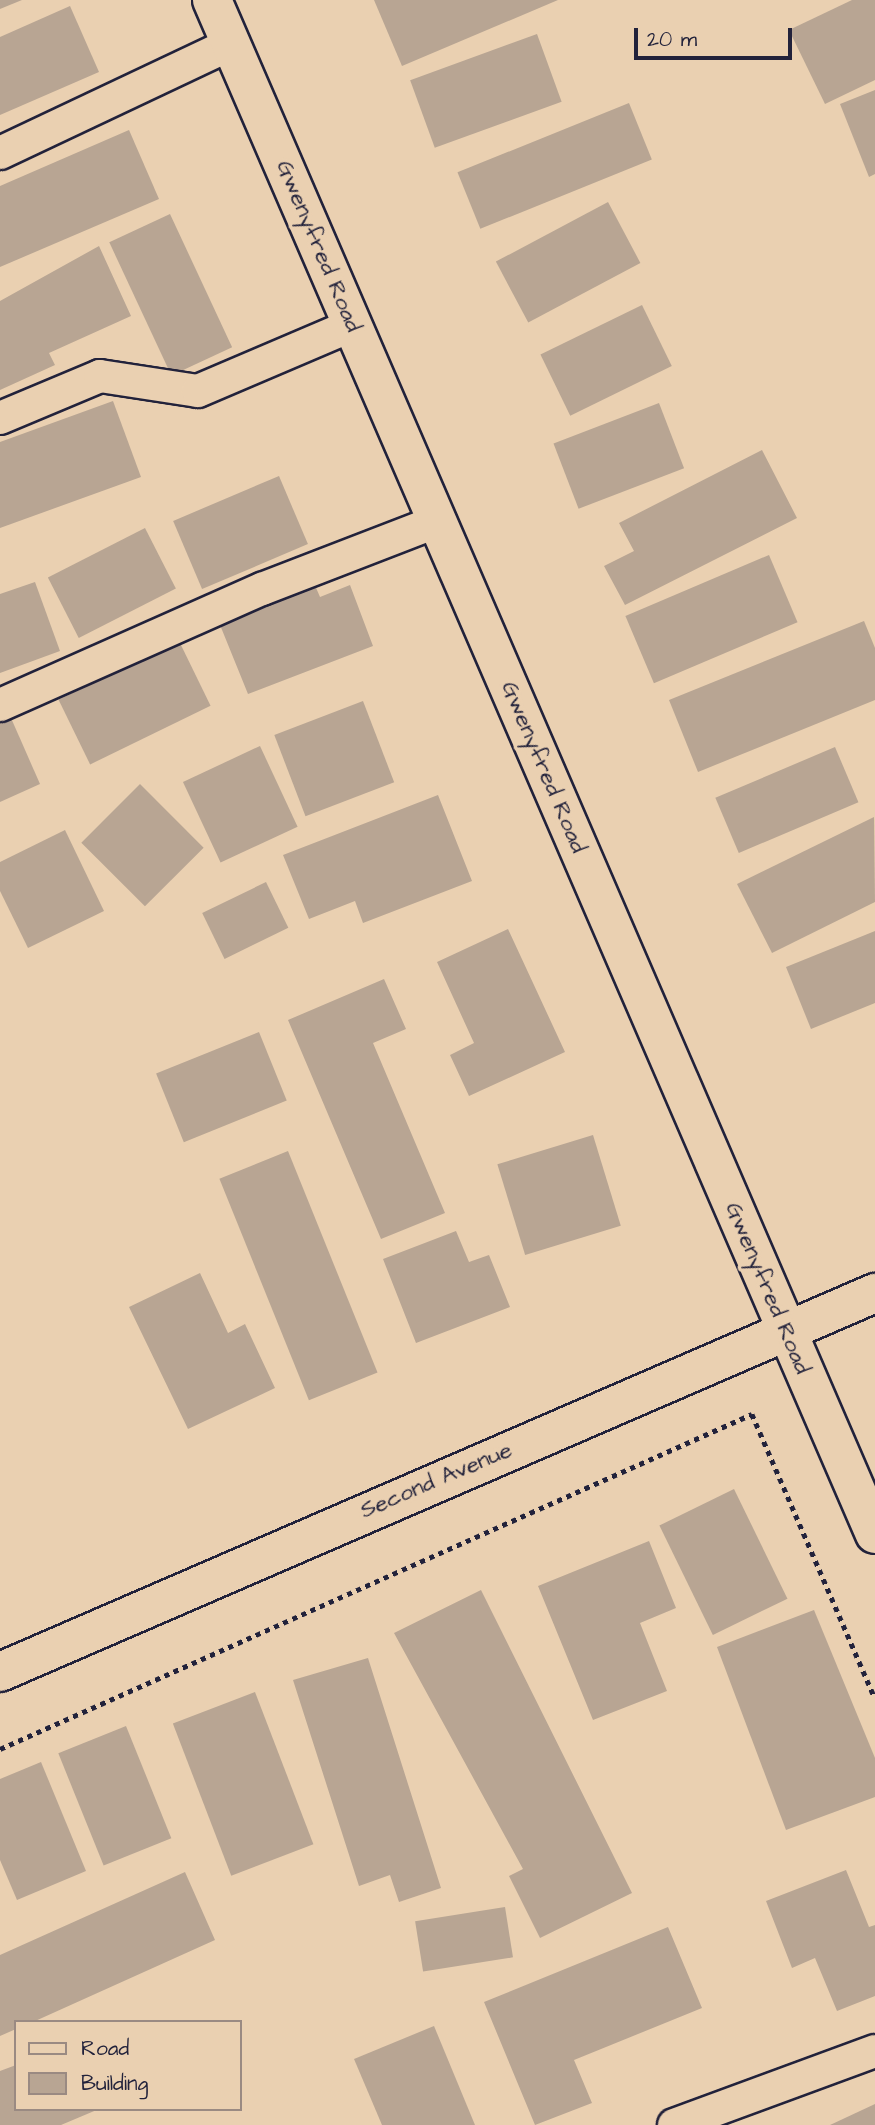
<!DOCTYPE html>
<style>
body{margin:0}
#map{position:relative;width:875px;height:2125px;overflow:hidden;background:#ead0b1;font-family:"Architects Daughter",sans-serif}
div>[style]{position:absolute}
.building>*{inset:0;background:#b8a593;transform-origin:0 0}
.path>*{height:4.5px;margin-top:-2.25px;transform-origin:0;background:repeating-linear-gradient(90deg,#22223b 0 5px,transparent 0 10px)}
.roads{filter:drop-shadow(2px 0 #22223b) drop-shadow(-2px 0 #22223b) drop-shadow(0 2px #22223b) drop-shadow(0 -2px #22223b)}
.service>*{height:32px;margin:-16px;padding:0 16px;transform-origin:16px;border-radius:16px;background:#ead0b1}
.minor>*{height:38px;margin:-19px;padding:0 19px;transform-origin:19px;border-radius:19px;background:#ead0b1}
span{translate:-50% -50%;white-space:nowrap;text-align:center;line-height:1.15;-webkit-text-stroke:7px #ead0b1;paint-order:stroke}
.street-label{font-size:23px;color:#22223b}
.legend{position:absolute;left:14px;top:2020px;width:228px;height:91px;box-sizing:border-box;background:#ead0b1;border:2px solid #9a8a82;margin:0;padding:9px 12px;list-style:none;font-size:21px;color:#22223b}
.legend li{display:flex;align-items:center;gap:14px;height:35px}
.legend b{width:35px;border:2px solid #9a8a82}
.scale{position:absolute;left:634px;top:28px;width:158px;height:32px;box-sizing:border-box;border:4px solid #22223b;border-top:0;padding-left:9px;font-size:21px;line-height:24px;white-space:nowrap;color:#22223b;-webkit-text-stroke:5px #ead0b1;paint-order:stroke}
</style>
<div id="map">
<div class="building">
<div style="clip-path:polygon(0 0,22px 0,0 9px)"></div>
<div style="clip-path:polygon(374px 0,558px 0,402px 66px)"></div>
<div style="clip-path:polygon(852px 0,875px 0,875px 80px,825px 104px,789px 30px)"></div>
<div style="clip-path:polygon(70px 6px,99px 72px,0 115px,0 37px)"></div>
<div style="left:537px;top:34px;width:72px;height:135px;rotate:70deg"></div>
<div style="clip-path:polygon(875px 90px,875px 174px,869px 177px,840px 104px)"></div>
<div style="left:629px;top:103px;width:61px;height:185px;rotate:68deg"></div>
<div style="clip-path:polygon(129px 130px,159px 199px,0 267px,0 186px)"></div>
<div style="left:608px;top:202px;width:69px;height:127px;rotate:62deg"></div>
<div style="left:170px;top:214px;width:147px;height:67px;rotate:65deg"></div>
<div style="clip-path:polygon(99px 246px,131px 316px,49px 353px,55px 365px,0 390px,0 301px)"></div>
<div style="left:642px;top:305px;width:68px;height:113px;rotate:64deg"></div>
<div style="clip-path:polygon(113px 401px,141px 477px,0 528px,0 442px)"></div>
<div style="left:659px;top:403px;width:70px;height:113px;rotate:69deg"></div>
<div style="clip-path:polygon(762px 450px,797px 518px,625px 605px,604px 566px,634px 551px,619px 523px)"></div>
<div style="left:279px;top:476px;width:74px;height:115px;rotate:67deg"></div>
<div style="left:145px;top:528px;width:68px;height:109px;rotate:63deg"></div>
<div style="left:769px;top:555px;width:73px;height:156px;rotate:67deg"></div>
<div style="clip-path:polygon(35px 582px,60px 651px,0 673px,0 594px)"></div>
<div style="clip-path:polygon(314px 583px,320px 597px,350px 585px,373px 646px,248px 694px,218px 620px)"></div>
<div style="clip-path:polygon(864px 621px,875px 648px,875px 700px,698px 772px,669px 700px)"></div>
<div style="left:179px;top:641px;width:72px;height:134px;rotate:64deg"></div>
<div style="left:363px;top:701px;width:87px;height:95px;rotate:69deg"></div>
<div style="clip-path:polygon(11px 718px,40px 784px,0 802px,0 723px)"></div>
<div style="left:260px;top:746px;width:89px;height:85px;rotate:65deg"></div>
<div style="left:835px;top:747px;width:60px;height:130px;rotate:67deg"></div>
<div style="left:140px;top:784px;width:90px;height:83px;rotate:45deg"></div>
<div style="clip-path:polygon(438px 795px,472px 881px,363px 923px,355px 901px,309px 919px,283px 855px)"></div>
<div style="clip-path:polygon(874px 817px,875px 902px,772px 953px,737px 884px)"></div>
<div style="clip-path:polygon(65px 830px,104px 911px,28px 948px,0 891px,0 862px)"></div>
<div style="left:266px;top:882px;width:51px;height:71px;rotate:64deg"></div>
<div style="clip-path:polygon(508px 929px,565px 1052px,469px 1096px,450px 1055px,474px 1043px,437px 962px)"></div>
<div style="clip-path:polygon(875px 931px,875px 1003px,811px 1029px,786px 967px)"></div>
<div style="clip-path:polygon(384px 979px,406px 1029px,373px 1043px,445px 1213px,381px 1239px,288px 1020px)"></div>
<div style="left:259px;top:1032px;width:74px;height:111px;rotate:68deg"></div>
<div style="left:593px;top:1135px;width:95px;height:100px;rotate:73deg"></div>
<div style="left:288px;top:1151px;width:239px;height:74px;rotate:68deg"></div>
<div style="clip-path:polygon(456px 1231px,469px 1262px,489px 1255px,510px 1307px,416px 1343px,383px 1259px)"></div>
<div style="clip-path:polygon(200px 1273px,228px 1333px,245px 1324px,275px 1388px,188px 1429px,129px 1307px)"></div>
<div style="left:734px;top:1489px;width:122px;height:83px;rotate:64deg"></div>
<div style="clip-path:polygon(649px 1541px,676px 1608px,640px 1623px,667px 1691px,593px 1720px,538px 1586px)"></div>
<div style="clip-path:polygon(481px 1590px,632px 1893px,540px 1938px,509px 1876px,523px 1869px,394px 1633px)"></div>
<div style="clip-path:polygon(814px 1610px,875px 1758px,875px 1797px,786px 1830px,717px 1647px)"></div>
<div style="clip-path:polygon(368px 1658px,441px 1888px,399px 1902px,390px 1875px,359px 1886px,293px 1680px)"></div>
<div style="left:255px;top:1692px;width:163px;height:88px;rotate:69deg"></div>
<div style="left:126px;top:1726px;width:121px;height:73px;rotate:68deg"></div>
<div style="clip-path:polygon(41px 1762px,86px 1871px,17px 1900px,0 1860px,0 1779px)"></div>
<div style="clip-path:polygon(846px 1870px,869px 1927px,875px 1925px,875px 1996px,837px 2011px,815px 1958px,792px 1968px,766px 1901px)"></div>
<div style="clip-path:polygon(185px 1872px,215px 1940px,33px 2022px,16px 2022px,16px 2029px,0 2036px,0 1955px)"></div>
<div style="left:505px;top:1907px;width:51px;height:91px;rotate:81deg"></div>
<div style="clip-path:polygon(668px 1927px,702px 2008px,574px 2060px,592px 2103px,535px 2125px,484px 2002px)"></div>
<div style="clip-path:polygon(434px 2026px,475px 2125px,382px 2125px,354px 2059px)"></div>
<div style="clip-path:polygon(16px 2065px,16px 2109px,99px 2109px,61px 2125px,0 2125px,0 2071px)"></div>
<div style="clip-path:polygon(875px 2104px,875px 2125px,830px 2125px)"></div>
</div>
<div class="path">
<div style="left:0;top:1749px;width:823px;rotate:-24.01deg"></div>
<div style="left:752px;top:1414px;width:309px;rotate:66.6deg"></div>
</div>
<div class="roads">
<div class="service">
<div style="left:0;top:153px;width:255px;rotate:-25.3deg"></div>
<div style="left:0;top:418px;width:108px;rotate:-22.8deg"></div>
<div style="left:100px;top:376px;width:99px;rotate:8.7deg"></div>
<div style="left:198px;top:391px;width:168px;rotate:-23.1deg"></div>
<div style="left:0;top:705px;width:287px;rotate:-23.9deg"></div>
<div style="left:262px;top:589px;width:189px;rotate:-21.1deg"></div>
<div style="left:674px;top:2125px;width:214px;rotate:-20.2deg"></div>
</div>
<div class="minor">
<div style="left:212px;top:0;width:1671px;rotate:66.63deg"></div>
<div style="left:0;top:1672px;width:954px;rotate:-23.42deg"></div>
</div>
</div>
<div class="street-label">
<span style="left:319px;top:246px;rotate:67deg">Gwenyfred Road</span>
<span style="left:544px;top:767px;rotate:67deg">Gwenyfred Road</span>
<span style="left:768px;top:1288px;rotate:67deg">Gwenyfred Road</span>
<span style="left:436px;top:1480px;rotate:-23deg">Second Avenue</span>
</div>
<ul class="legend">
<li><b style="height:9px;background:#ead0b1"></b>Road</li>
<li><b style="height:19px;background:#b8a593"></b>Building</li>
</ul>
<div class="scale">20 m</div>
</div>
